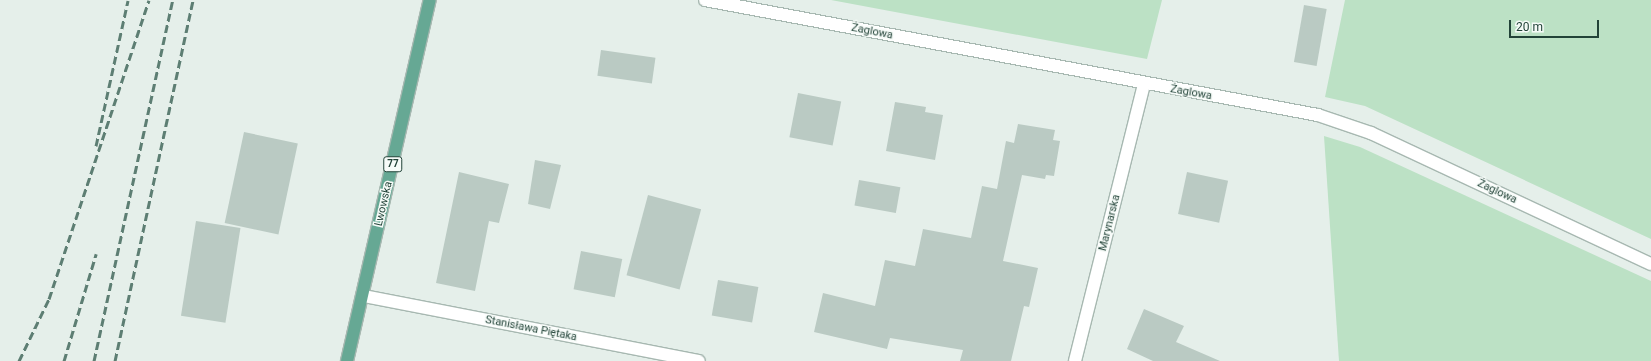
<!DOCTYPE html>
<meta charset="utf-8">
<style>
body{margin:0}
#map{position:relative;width:1651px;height:361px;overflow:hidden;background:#e5efea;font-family:Roboto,sans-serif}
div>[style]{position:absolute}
.green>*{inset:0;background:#bce1c5}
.building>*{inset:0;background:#bacac3;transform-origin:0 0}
.roads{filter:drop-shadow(1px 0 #a7b8b1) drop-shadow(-1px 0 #a7b8b1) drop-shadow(0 1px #a7b8b1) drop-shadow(0 -1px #a7b8b1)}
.minor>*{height:12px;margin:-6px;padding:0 6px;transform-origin:6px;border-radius:6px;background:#fff}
.primary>*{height:12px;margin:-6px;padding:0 6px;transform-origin:6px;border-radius:6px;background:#66a894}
.rail>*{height:3px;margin-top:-1.5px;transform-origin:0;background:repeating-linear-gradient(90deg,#5d7e73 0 8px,transparent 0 12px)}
span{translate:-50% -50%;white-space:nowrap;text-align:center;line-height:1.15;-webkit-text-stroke:3px #f6fbf8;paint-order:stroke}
.shield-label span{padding:1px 3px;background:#f6fbf8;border:1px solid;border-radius:3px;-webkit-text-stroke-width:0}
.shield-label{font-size:10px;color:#224338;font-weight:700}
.street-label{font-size:11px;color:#224338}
.scale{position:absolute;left:1509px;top:20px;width:90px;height:18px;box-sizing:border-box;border:2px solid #224338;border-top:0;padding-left:5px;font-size:12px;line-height:14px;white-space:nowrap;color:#224338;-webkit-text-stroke:3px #f6fbf8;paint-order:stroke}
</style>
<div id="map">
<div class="green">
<div style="clip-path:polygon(831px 0,1162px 0,1147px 59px)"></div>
<div style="clip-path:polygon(1345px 0,1651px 0,1651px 239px,1365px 106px,1325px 97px)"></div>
<div style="clip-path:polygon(1324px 136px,1360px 147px,1651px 281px,1651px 361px,1339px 361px)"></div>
</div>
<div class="building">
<div style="left:1304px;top:5px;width:23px;height:58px;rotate:10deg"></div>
<div style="left:601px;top:50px;width:55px;height:26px;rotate:8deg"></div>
<div style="left:798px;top:93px;width:44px;height:45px;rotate:11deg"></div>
<div style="clip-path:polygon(895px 102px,926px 107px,925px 112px,943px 115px,935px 160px,886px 151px)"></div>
<div style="clip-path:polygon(1018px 124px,1055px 130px,1053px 140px,1060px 141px,1054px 176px,1046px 175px,1045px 179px,1022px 175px,1003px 261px,1038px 268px,1029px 307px,1024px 306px,1011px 361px,960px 361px,963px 350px,890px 338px,887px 349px,814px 332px,823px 293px,875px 306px,885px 260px,915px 266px,923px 229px,971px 238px,982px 186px,997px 189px,1006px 141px,1014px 143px)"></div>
<div style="left:244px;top:132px;width:55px;height:93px;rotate:12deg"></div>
<div style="clip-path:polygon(535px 160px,561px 165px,550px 209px,528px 204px)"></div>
<div style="clip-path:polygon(459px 172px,509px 184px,499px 223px,489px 221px,475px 291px,436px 283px)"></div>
<div style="left:1187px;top:172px;width:42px;height:43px;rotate:12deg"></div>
<div style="left:859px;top:180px;width:42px;height:26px;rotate:10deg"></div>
<div style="left:648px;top:195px;width:55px;height:83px;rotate:15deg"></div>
<div style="left:196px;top:221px;width:45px;height:96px;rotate:9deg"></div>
<div style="left:581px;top:251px;width:42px;height:39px;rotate:11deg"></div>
<div style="left:718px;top:280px;width:41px;height:36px;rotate:10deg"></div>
<div style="clip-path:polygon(1144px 309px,1184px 326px,1176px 342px,1220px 361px,1153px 361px,1127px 349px)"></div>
</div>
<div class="roads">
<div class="minor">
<div style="left:705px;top:0;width:624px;rotate:10.63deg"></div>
<div style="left:1318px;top:115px;width:56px;rotate:18.8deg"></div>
<div style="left:1371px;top:133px;width:309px;rotate:25.1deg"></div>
<div style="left:364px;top:296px;width:341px;rotate:11deg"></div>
<div style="left:1075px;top:361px;width:285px;rotate:-76deg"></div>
</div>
<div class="primary">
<div style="left:347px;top:361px;width:370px;rotate:-77.1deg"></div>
</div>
</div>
<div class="rail">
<div style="left:96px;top:146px;width:149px;rotate:-77.6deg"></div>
<div style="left:19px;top:361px;width:69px;rotate:-64.2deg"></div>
<div style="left:49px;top:299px;width:315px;rotate:-71.5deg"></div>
<div style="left:64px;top:361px;width:112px;rotate:-73.3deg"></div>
<div style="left:94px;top:361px;width:370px;rotate:-77.7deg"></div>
<div style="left:115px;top:361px;width:369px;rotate:-77.8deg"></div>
</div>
<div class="shield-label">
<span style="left:393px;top:164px">77</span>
</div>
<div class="street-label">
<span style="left:872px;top:32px;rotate:11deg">Żaglowa</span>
<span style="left:1191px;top:93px;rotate:10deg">Żaglowa</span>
<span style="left:1497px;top:192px;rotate:25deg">Żaglowa</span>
<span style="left:384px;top:204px;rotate:-77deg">Lwowska</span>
<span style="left:1110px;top:223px;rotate:-76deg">Marynarska</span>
<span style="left:531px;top:329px;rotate:11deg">Stanisława Piętaka</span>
</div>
<div class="scale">20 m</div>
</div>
